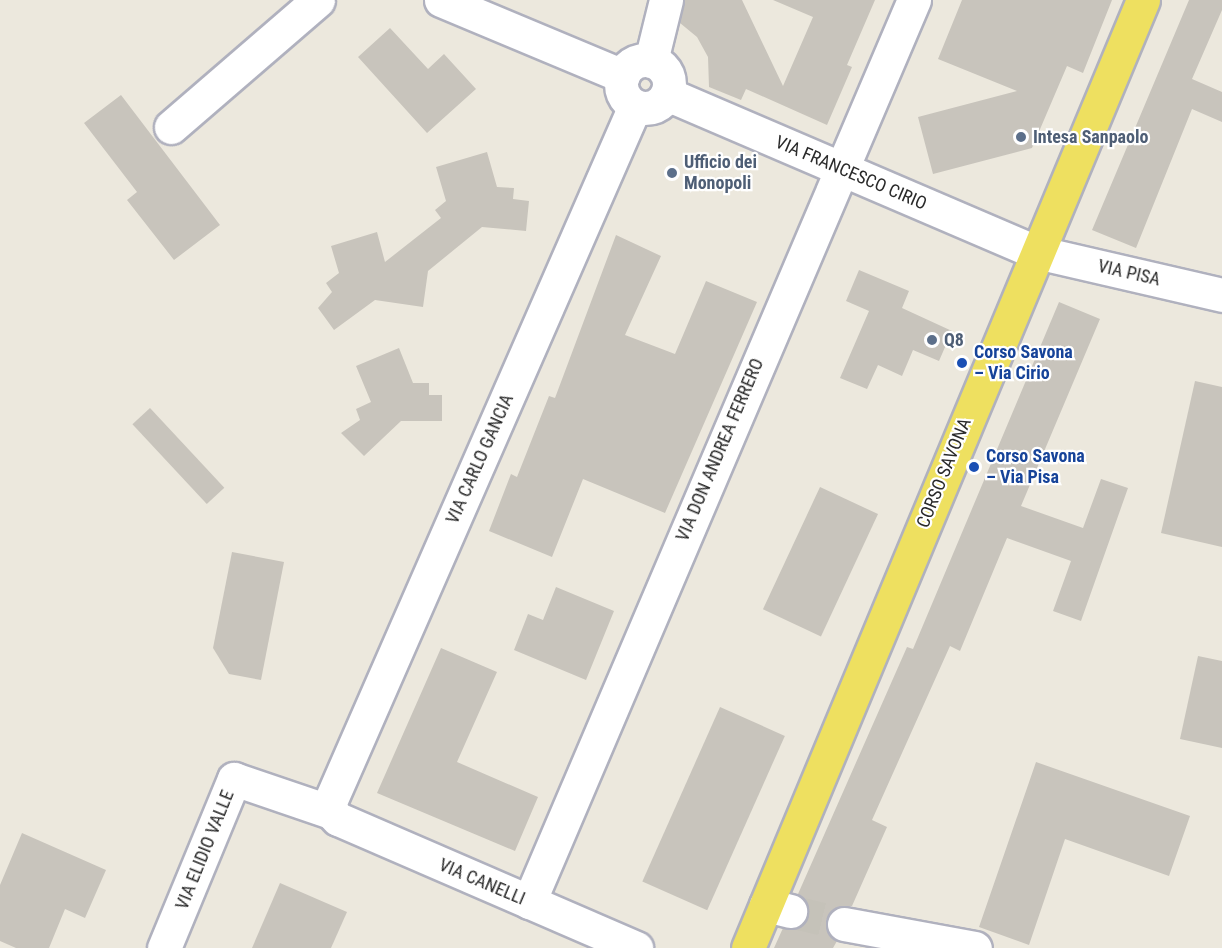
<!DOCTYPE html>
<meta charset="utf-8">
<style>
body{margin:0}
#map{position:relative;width:1222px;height:948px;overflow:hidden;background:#ece8dd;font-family:"Roboto Condensed",sans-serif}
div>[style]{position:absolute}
.building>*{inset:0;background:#c8c4bc;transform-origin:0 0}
.minor-tunnel>*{height:33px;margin-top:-16.5px;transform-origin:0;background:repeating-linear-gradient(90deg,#c5c2b9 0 33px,transparent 0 49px)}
.roads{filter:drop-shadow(2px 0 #b0b1be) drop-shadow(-2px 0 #b0b1be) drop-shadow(0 2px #b0b1be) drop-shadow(0 -2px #b0b1be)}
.minor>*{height:33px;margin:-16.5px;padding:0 16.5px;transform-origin:16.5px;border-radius:16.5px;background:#fff}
.minor>.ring{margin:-16.5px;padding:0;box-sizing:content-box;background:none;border:33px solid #fff;border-radius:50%}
.primary>*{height:33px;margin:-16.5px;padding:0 16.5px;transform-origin:16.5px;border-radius:16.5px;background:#eee060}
.dots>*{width:16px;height:16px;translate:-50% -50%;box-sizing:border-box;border:3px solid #fff;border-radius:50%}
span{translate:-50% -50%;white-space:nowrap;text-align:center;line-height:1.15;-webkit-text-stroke:4.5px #fff;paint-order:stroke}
.service-label{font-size:18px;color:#4e5e75;font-weight:700}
.left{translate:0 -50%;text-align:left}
.street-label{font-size:18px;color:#2a2a2a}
.transit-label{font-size:18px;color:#164399;font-weight:700}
</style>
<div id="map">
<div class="building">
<div style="clip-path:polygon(684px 0,742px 0,783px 86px,813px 17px,773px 0,875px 0,847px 65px,852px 67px,827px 125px,746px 89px,741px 100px,709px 87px,708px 57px,697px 37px,680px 23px)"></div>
<div style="clip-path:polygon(962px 0,1112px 0,1083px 73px,1067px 66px,1032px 148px,933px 174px,918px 117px,1017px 91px,938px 59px)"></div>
<div style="clip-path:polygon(1189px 0,1222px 0,1222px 10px,1192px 79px,1222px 92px,1222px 122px,1192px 109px,1136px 248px,1092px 230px)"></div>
<div style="clip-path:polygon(390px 28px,428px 69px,444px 54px,476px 89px,427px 133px,358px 57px)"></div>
<div style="clip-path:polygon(121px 95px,220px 225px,174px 260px,127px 200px,137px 192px,84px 123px)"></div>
<div style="clip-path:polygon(487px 152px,497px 187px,514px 188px,513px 199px,529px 201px,526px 231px,482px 227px,428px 271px,423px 307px,375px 300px,334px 330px,318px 308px,332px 292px,326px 283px,339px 273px,331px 246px,377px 232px,385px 262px,441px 218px,435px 210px,446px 201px,436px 167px)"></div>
<div style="clip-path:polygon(616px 235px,661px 256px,625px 335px,675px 354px,706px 281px,757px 302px,665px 513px,583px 479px,552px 557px,489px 531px,511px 474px,517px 477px,549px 396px,555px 398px)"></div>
<div style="clip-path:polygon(859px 270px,909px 291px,902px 308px,952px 331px,939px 361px,913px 350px,902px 376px,878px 365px,867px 389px,840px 378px,869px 311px,846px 301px)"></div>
<div style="clip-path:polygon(1059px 302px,1100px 319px,1021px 506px,1083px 528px,1101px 479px,1128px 488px,1081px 621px,1053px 611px,1071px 561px,1007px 538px,960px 651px,950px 646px,872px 820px,887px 827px,852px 906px,837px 907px,826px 920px,827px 931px,837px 941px,833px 948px,774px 948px,783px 928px,796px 929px,808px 916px,808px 905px,798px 894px,907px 647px,913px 649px)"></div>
<div style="clip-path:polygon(399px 348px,413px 383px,429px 383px,429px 395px,442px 395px,442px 421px,401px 421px,364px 456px,341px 433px,360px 420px,356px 409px,371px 402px,356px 366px)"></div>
<div style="clip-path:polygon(1195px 381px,1222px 387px,1222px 547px,1161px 533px)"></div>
<div style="left:150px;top:408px;width:109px;height:24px;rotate:47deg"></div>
<div style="left:820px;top:487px;width:64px;height:135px;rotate:25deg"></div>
<div style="clip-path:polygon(232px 552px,284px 562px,261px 680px,229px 674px,213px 648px)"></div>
<div style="clip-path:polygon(556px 587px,614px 611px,586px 680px,514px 650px,528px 614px,543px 620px)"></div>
<div style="clip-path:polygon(441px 648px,497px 672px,457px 762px,538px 797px,515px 851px,377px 793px)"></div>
<div style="clip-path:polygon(1198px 656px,1222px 661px,1222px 748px,1180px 739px)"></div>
<div style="left:720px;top:707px;width:71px;height:191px;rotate:24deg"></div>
<div style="clip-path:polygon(1036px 762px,1190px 816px,1169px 876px,1065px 839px,1029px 945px,979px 927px)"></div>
<div style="clip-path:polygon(22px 833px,106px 870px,85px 918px,65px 909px,49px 948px,16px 948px,0 941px,0 885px)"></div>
<div style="clip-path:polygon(280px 883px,347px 912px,331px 948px,252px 948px)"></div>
</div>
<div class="minor-tunnel">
<div style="left:790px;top:911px;width:56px;rotate:13.5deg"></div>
</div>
<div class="roads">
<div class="minor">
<div style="left:441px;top:0;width:197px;rotate:22.7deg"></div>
<div class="ring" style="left:621px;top:60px;width:15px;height:15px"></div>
<div style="left:651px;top:61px;width:63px;rotate:-76.2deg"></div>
<div style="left:667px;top:94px;width:401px;rotate:23.2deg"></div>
<div style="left:1036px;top:252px;width:191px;rotate:13deg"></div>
<div style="left:171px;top:127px;width:194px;rotate:-40.8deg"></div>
<div style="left:331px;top:812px;width:10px;rotate:-96deg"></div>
<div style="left:330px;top:802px;width:760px;rotate:-66.34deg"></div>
<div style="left:529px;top:902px;width:981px;rotate:-66.89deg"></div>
<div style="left:766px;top:905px;width:25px;rotate:14deg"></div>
<div style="left:844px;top:924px;width:133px;rotate:10.4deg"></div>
<div style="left:164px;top:948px;width:183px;rotate:-67.5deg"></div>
<div style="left:234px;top:779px;width:102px;rotate:18.8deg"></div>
<div style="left:331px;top:812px;width:10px;rotate:45deg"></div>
<div style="left:338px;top:819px;width:325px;rotate:23.4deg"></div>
</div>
<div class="primary">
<div style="left:748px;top:948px;width:1027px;rotate:-67.38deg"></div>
</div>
</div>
<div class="dots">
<div style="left:1021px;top:137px;background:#5c6f8a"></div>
<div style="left:672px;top:173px;background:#5c6f8a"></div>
<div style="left:932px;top:340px;background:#5c6f8a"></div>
<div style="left:962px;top:363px;background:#1a4fb4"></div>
<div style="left:974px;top:467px;background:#1a4fb4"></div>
</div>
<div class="service-label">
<span class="left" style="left:1033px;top:137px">Intesa Sanpaolo</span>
<span class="left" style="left:684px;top:173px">Ufficio dei<br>Monopoli</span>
<span class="left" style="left:944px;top:340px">Q8</span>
</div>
<div class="street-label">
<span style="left:851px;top:173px;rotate:23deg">VIA FRANCESCO CIRIO</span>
<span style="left:1129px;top:273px;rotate:13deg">VIA PISA</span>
<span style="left:720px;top:450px;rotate:-67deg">VIA DON ANDREA FERRERO</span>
<span style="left:480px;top:459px;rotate:-66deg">VIA CARLO GANCIA</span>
<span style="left:944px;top:473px;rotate:-68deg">CORSO SAVONA</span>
<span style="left:205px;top:850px;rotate:-68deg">VIA ELIDIO VALLE</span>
<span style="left:482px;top:882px;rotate:23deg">VIA CANELLI</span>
</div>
<div class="transit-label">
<span class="left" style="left:974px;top:363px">Corso Savona<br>– Via Cirio</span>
<span class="left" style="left:986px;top:467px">Corso Savona<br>– Via Pisa</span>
</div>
</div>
